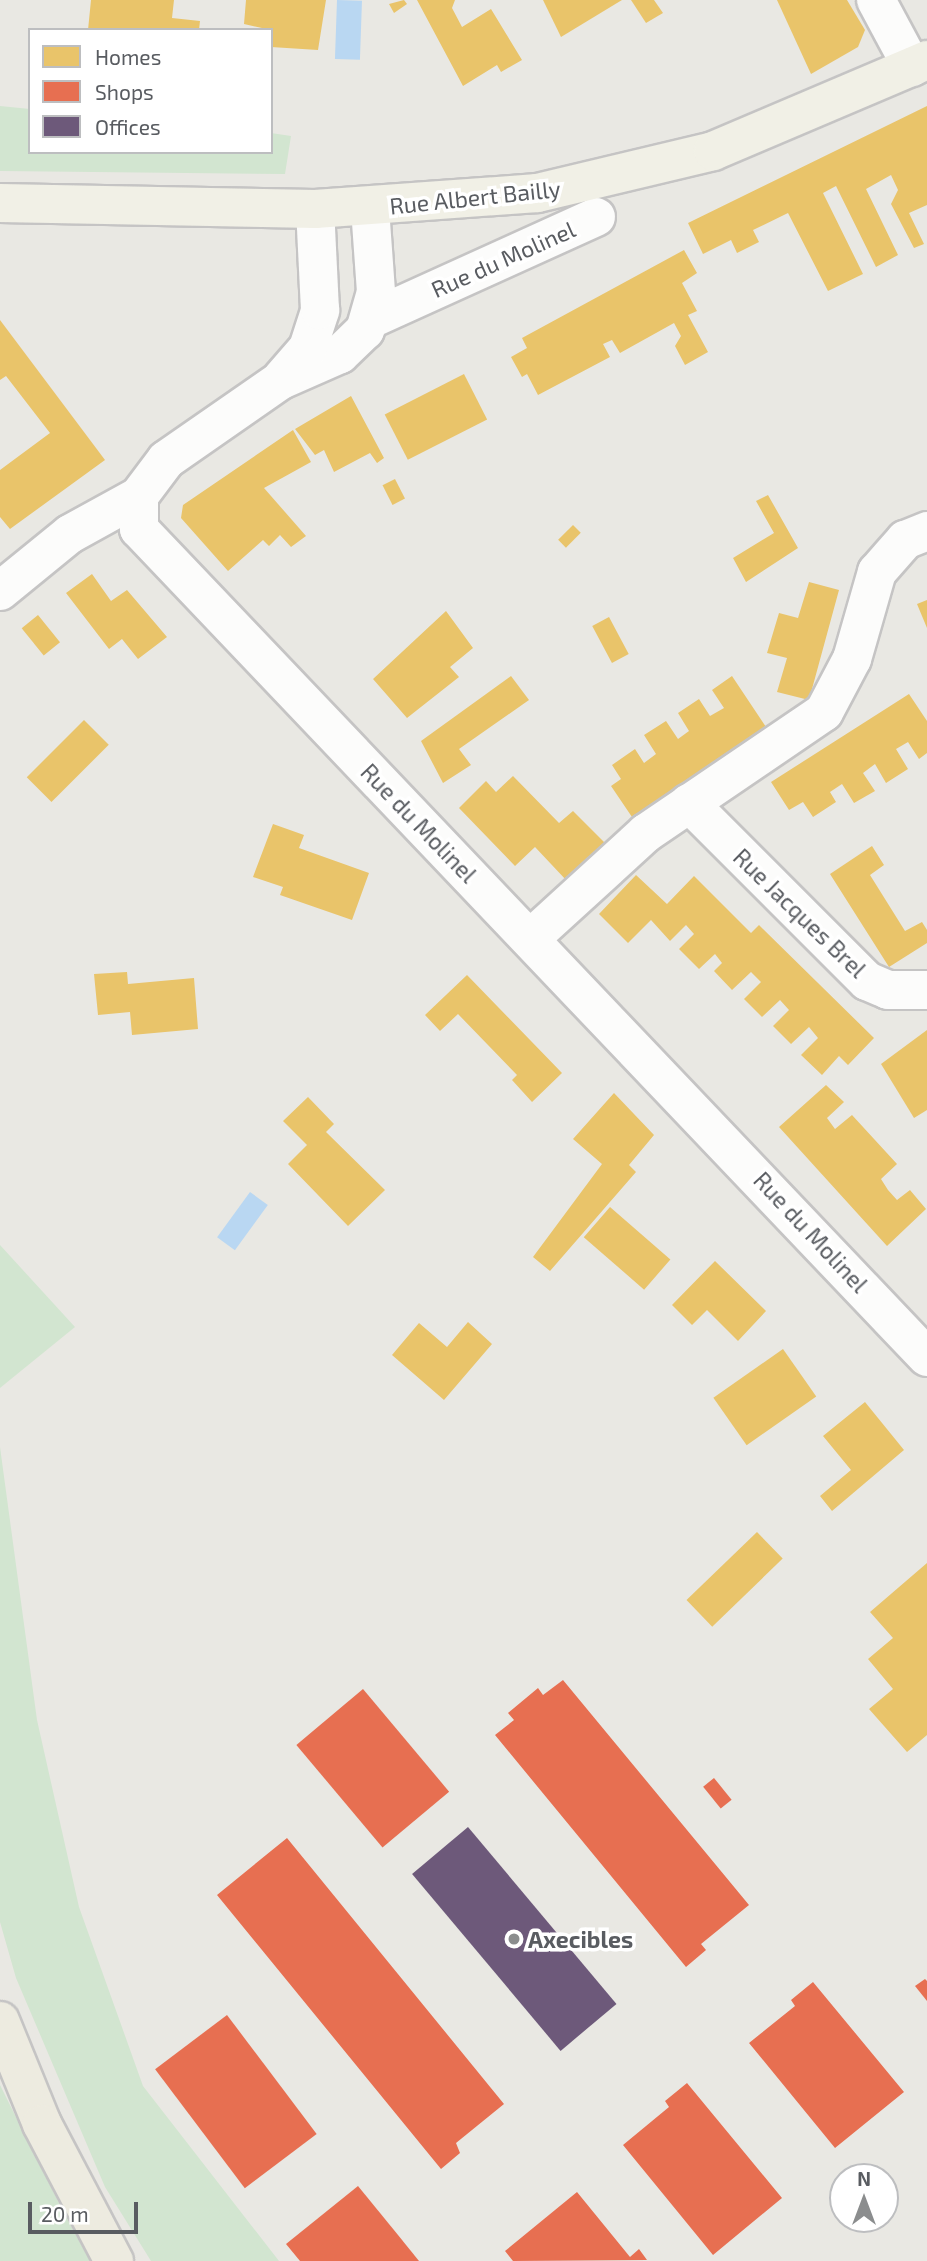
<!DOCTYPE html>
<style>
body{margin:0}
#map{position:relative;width:927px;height:2261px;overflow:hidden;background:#e9e8e3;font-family:"Exo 2",sans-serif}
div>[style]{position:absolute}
.green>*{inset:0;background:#d2e5d0}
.water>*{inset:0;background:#b9d7f2;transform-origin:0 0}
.homes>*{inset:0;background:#e9c46a;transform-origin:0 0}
.shops>*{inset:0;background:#e76f51;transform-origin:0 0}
.offices>*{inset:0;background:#6d597a;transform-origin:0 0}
.roads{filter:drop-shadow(2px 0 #c5c4c4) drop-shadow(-2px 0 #c5c4c4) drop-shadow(0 2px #c5c4c4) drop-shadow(0 -2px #c5c4c4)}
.minor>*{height:38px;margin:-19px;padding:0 19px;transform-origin:19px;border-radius:19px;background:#fcfcfb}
.major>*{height:38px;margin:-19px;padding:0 19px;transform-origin:19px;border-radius:19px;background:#f1f0e6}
.highway>*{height:38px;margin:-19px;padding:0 19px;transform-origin:19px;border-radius:19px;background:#edebe0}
.dots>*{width:19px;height:19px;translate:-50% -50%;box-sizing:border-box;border:4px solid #fff;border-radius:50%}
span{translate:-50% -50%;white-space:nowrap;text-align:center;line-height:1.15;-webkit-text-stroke:7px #fff;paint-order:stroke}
.street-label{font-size:23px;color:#595c61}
.poi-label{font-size:23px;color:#595c61;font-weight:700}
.left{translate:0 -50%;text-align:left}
.legend{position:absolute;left:28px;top:28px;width:245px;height:126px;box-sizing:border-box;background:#fff;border:2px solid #bdbec0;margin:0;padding:9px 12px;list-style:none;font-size:21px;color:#595c61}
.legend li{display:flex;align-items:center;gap:14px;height:35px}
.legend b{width:35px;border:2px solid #bdbec0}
.north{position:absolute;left:829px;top:2163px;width:70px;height:70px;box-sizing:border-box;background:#fff;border:2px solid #bdbec0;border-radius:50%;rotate:0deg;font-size:19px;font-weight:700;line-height:28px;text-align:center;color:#595c61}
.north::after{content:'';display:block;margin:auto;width:24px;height:32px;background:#8b8d8e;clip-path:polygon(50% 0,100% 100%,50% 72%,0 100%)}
.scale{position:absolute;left:28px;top:2202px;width:110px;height:32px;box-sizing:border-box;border:4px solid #595c61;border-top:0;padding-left:9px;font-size:21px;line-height:24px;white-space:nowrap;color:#595c61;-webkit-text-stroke:5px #fff;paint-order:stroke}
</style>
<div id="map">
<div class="green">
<div style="clip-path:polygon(0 106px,30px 109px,30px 152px,271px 152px,271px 133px,291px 136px,285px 174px,0 171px)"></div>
<div style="clip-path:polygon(0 1245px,75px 1327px,0 1388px)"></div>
<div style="clip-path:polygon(0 1447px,37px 1720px,79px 1907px,143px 2086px,279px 2261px,151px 2261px,105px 2187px,16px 1978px,0 1922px)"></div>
<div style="clip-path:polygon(0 2085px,63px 2211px,90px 2261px,0 2261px)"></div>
</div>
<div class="water">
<div style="left:337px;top:0;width:25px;height:59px;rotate:2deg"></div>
<div style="left:250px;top:1192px;width:22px;height:56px;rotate:36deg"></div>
</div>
<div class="homes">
<div style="clip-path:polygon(91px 0,174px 0,172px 18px,200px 21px,199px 30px,88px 30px)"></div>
<div style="clip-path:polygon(246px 0,326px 0,318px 50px,271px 47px,271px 30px,244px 24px)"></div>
<div style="clip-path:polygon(404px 0,407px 4px,394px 13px,389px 4px)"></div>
<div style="clip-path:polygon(417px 0,455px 0,452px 8px,462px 27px,491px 9px,522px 60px,501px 72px,497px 65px,463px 86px)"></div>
<div style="clip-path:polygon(543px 0,622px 0,561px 37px)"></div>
<div style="clip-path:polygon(631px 0,654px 0,663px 13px,646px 23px)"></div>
<div style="clip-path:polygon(777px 0,847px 0,865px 30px,858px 47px,811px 74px)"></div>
<div style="clip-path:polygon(927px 106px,927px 205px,909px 213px,924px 244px,914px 248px,891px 204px,898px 190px,891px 175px,866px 189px,898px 255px,876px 267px,836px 186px,823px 193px,863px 274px,828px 291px,788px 213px,753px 230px,759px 242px,737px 253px,731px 240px,703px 254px,688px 223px)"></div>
<div style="clip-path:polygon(684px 250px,697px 273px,682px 283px,697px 311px,688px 315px,708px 352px,685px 365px,675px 346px,681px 336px,674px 323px,620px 353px,612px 340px,603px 344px,610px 357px,538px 395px,527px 374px,522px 377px,511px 357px,527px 348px,522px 338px)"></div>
<div style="clip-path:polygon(0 320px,105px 460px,10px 529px,0 517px,0 470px,50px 433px,6px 376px,0 380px)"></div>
<div style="left:464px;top:374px;width:51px;height:89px;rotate:63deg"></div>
<div style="clip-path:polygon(351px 396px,384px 458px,377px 463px,370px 453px,334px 472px,324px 450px,315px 455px,295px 429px)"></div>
<div style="clip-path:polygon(293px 430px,311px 462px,264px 488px,306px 536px,291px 547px,280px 535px,269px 546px,263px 540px,228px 571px,181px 518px,183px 505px)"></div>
<div style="left:395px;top:479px;width:22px;height:14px;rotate:63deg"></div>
<div style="clip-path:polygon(768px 495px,798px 548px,746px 582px,733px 558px,774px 533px,756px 501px)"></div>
<div style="left:573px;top:525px;width:11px;height:21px;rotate:45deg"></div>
<div style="clip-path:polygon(92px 574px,111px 601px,127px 590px,167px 637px,138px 659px,122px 639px,109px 649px,66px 593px)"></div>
<div style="clip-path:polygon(809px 582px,839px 590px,809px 700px,777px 692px,787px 658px,767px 653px,779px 613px,798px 618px)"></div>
<div style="clip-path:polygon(927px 600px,927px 628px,917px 604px)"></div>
<div style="clip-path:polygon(446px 611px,473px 648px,450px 667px,459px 677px,407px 718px,373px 679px)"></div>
<div style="left:38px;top:615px;width:35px;height:21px;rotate:51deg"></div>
<div style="left:609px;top:617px;width:42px;height:19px;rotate:62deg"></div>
<div style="clip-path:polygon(511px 676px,529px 700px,459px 749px,471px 765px,443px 783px,421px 741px)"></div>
<div style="clip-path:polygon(732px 676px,766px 727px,632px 817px,611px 786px,621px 779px,612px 765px,635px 749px,644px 763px,656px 754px,644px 735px,666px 721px,678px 739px,689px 731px,678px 713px,699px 699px,710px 716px,724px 708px,712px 690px)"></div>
<div style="clip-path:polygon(909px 694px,927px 721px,927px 753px,919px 759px,908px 742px,896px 749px,908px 769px,886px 783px,875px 764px,863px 773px,875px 791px,854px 803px,842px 784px,830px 792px,836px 802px,813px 817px,803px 802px,789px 810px,771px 782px)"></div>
<div style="left:84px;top:720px;width:35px;height:81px;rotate:45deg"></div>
<div style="clip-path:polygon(513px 776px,559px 823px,573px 811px,605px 843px,567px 881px,535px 847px,515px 866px,459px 808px,486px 781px,496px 792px)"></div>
<div style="clip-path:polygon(273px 824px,304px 835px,299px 848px,369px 873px,352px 920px,280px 895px,283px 887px,253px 877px)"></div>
<div style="clip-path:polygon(872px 846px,884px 865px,870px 875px,905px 931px,922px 922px,927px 930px,927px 943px,889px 967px,830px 874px)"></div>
<div style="clip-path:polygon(636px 875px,667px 904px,694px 876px,751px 933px,759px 925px,874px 1038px,848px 1065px,839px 1056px,822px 1075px,801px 1055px,818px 1038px,809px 1027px,791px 1044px,773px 1026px,789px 1010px,780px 1000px,762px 1017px,744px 999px,761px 982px,751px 972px,732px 990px,714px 971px,722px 963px,715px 954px,699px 969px,679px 949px,694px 934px,686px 925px,670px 941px,651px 920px,628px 943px,599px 914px)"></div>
<div style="clip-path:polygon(127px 972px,128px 984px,194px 978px,198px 1029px,132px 1035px,130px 1012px,98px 1015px,94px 974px)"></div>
<div style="clip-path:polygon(467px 975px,562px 1073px,532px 1102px,512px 1080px,517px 1075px,458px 1014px,440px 1031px,425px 1015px)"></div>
<div style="clip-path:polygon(927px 1030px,927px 1110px,914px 1118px,881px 1064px)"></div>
<div style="clip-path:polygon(826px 1085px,844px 1102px,827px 1118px,835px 1129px,852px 1115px,897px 1164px,881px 1179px,888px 1190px,897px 1200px,910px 1190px,926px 1209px,887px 1246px,779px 1127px)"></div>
<div style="clip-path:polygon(614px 1093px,654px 1135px,629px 1165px,636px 1172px,550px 1271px,533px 1257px,602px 1164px,573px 1139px)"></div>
<div style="clip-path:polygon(308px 1097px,334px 1124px,326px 1132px,385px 1190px,348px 1226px,288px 1164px,307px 1145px,283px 1121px)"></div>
<div style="left:610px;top:1207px;width:80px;height:40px;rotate:41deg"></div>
<div style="clip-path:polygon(715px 1261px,766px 1311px,738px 1341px,707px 1310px,692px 1325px,672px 1305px)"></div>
<div style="clip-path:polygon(468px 1322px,492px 1344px,444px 1400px,392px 1355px,419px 1323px,447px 1347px)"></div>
<div style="left:783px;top:1349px;width:58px;height:85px;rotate:55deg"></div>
<div style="clip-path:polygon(865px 1402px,904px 1450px,832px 1511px,820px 1496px,851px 1470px,823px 1436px)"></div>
<div style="left:757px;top:1532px;width:37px;height:98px;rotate:46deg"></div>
<div style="clip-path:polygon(927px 1563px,927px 1735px,907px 1752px,869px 1709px,893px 1689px,868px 1659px,893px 1638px,870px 1612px)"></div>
</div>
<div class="shops">
<div style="clip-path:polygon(563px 1680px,749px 1905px,701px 1944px,706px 1950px,686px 1967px,495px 1735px,514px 1720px,508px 1713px,538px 1688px,543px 1695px)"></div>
<div style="left:363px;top:1689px;width:134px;height:87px;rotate:50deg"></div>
<div style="left:714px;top:1778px;width:28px;height:14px;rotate:51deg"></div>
<div style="clip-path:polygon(287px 1838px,504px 2104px,456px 2143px,460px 2153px,441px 2169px,217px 1895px)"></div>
<div style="clip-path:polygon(925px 1979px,927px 1981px,927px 2001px,915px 1986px)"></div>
<div style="clip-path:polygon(813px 1982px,904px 2092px,835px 2148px,749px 2043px,795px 2006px,791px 2000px)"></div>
<div style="left:227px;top:2015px;width:149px;height:90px;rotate:53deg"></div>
<div style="clip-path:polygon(687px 2083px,782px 2198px,713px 2255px,623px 2145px,669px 2107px,665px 2101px)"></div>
<div style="clip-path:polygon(358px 2186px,398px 2235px,419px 2261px,300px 2261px,286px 2244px)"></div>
<div style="clip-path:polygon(577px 2192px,630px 2257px,639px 2249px,647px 2260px,513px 2261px,505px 2251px)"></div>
</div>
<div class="offices">
<div style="left:468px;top:1827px;width:231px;height:73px;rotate:50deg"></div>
</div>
<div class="roads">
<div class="minor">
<div style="left:876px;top:0;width:76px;rotate:61.8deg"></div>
<div style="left:370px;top:208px;width:84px;rotate:85.9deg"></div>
<div style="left:376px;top:292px;width:40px;rotate:106deg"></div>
<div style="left:365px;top:330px;width:35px;rotate:136deg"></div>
<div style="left:340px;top:354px;width:64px;rotate:156.2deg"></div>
<div style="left:281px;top:380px;width:140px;rotate:145.2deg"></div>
<div style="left:166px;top:460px;width:45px;rotate:126.9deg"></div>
<div style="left:139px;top:496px;width:33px;rotate:90deg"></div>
<div style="left:139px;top:529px;width:1143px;rotate:46.42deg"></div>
<div style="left:371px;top:319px;width:247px;rotate:-24.4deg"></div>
<div style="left:282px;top:378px;width:40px;rotate:-49deg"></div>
<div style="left:308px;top:348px;width:40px;rotate:-72deg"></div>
<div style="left:320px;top:310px;width:101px;rotate:-92.8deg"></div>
<div style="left:0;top:591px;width:90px;rotate:-39.2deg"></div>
<div style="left:70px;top:534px;width:79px;rotate:-28.8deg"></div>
<div style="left:689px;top:803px;width:252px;rotate:45deg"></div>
<div style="left:867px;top:981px;width:23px;rotate:23deg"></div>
<div style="left:888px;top:990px;width:39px"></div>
<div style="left:531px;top:938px;width:156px;rotate:-42.4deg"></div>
<div style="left:646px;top:833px;width:215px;rotate:-34.2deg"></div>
<div style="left:824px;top:712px;width:60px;rotate:-62.2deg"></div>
<div style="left:852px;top:659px;width:91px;rotate:-74deg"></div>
<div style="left:877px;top:572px;width:43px;rotate:-48.8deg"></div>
<div style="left:905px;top:540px;width:24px;rotate:-22deg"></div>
</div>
<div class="major">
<div style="left:0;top:203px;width:315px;rotate:1.1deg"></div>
<div style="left:315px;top:209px;width:223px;rotate:-4.1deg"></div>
<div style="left:537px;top:193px;width:181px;rotate:-13.4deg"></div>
<div style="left:713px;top:151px;width:233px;rotate:-23deg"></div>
</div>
<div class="highway">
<div style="left:0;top:2021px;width:111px;rotate:67.8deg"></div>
<div style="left:42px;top:2124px;width:155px;rotate:62.3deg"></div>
</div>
</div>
<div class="dots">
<div style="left:514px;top:1939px;background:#8b8d8e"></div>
</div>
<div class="street-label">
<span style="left:475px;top:197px;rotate:-6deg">Rue Albert Bailly</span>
<span style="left:503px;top:259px;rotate:-24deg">Rue du Molinel</span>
<span style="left:419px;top:823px;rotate:46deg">Rue du Molinel</span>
<span style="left:800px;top:913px;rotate:44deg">Rue Jacques Brel</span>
<span style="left:811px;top:1232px;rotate:47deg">Rue du Molinel</span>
</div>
<div class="poi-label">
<span class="left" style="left:528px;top:1939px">Axecibles</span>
</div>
<ul class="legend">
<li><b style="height:19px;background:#e9c46a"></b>Homes</li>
<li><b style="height:19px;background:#e76f51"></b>Shops</li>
<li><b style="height:19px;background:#6d597a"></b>Offices</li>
</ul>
<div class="north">N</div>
<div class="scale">20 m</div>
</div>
